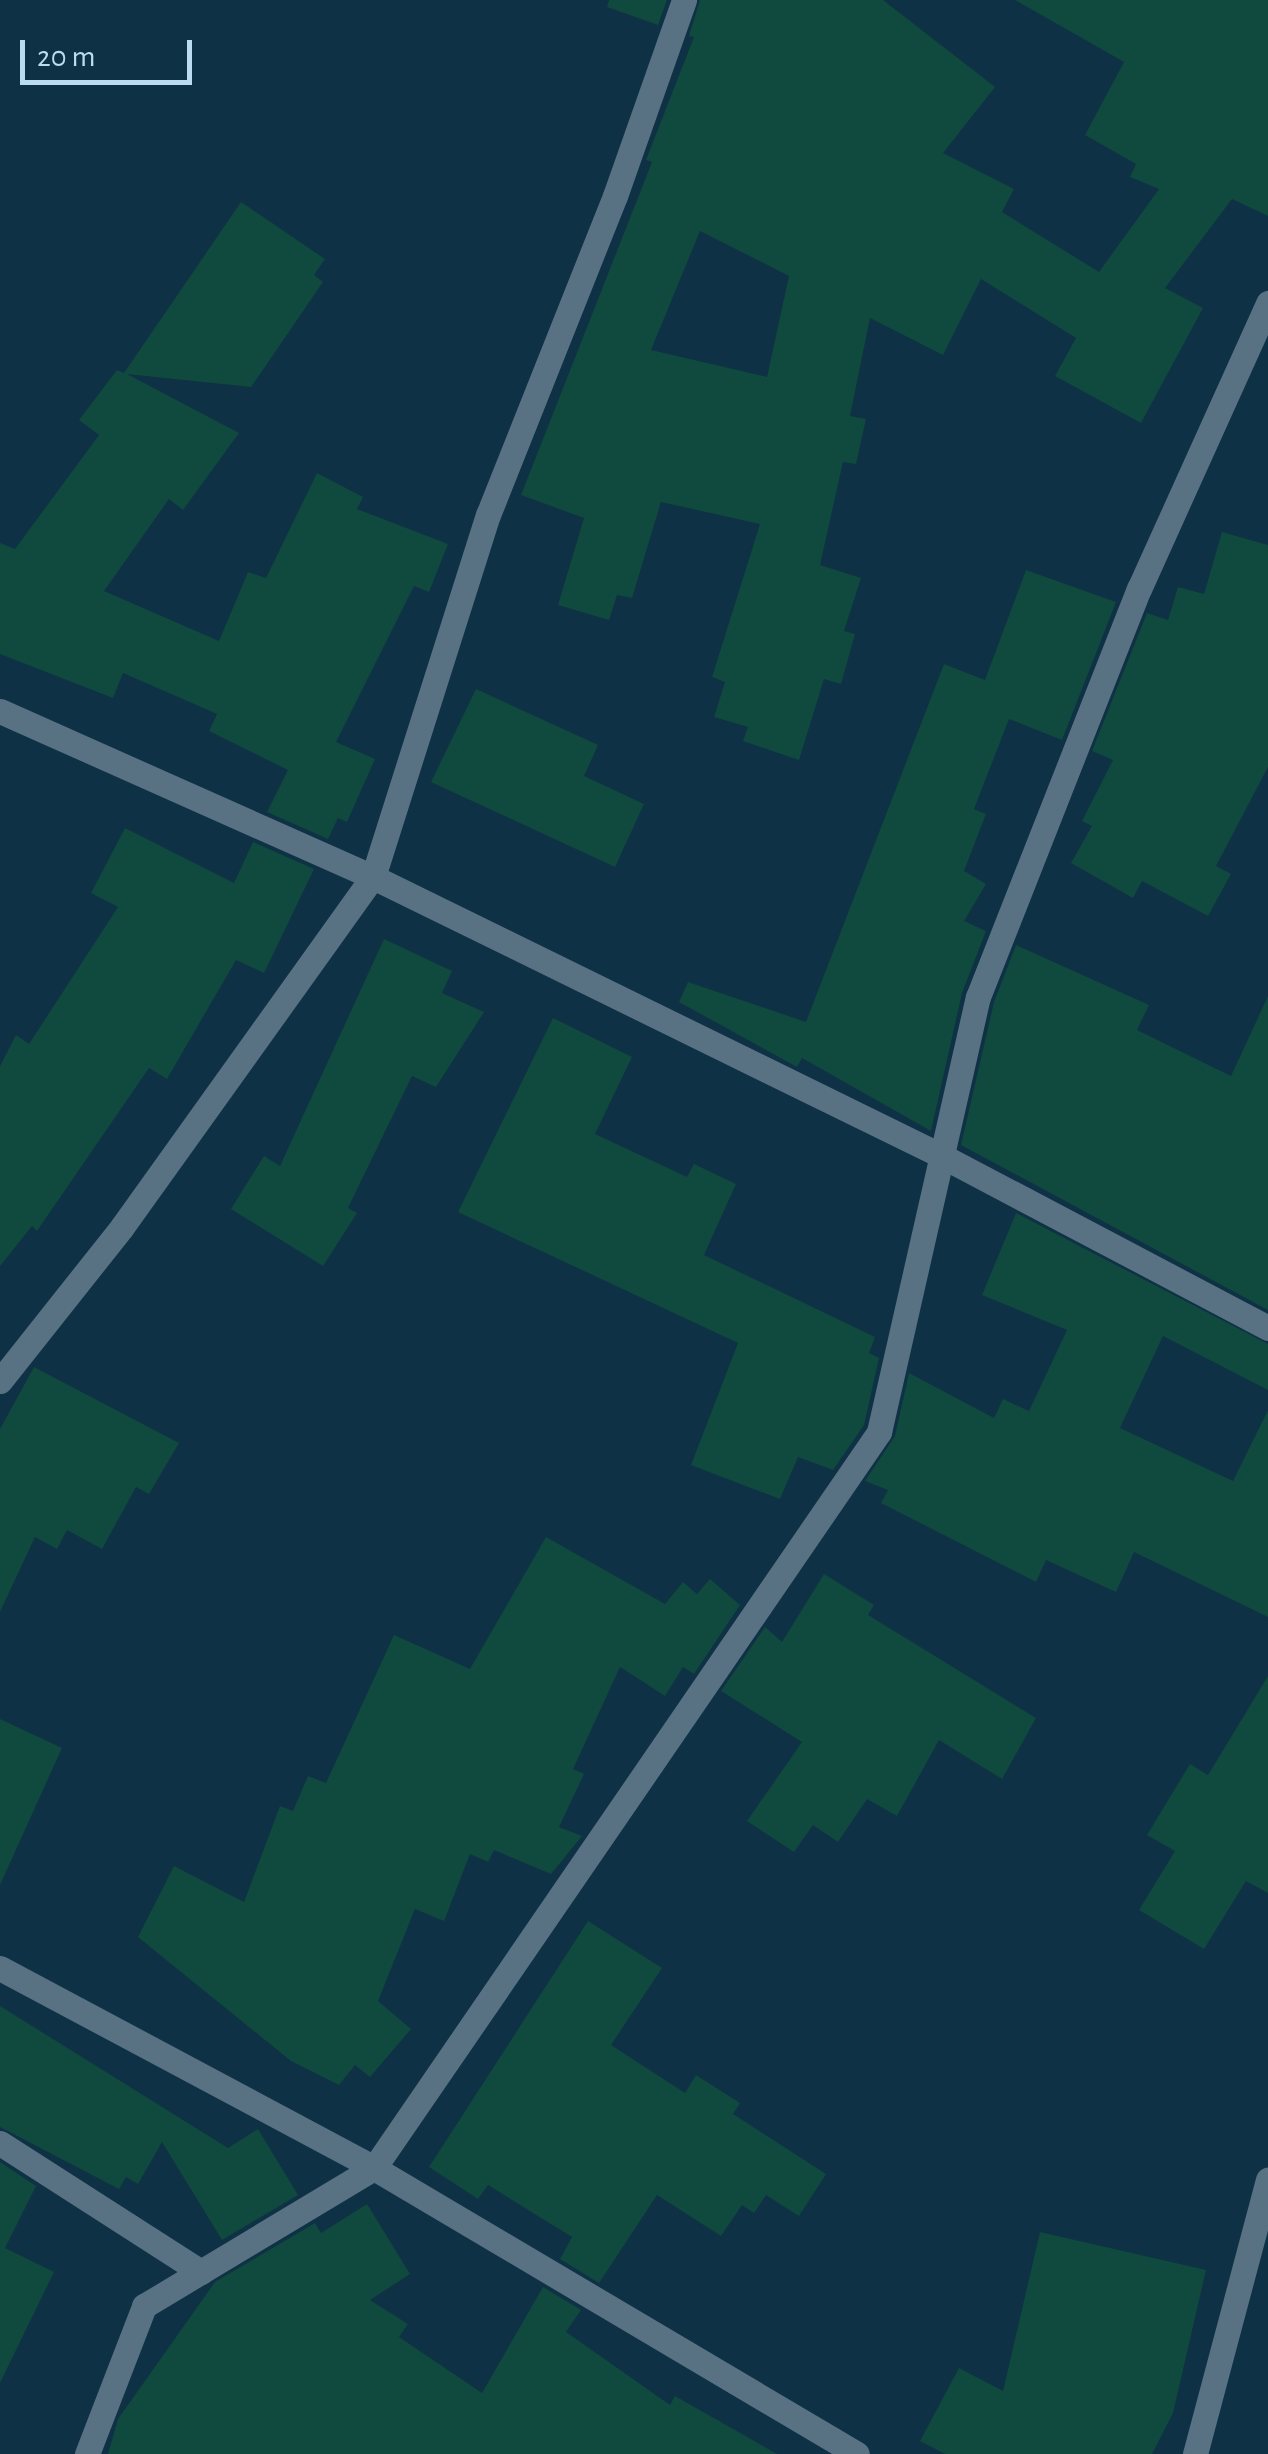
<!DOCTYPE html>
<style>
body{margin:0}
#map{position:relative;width:1268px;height:2454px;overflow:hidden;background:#0e3145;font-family:"Alegreya Sans",sans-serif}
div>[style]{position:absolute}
.building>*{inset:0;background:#10493e}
.minor>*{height:25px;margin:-12.5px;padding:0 12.5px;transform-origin:12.5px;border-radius:12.5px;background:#587283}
span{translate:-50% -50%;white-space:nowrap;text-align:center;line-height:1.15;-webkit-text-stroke:8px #0e3145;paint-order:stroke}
.scale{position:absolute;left:20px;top:40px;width:172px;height:45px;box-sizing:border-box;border:5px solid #bbdbf1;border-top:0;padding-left:12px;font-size:30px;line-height:35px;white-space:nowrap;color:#bbdbf1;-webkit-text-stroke:8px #0e3145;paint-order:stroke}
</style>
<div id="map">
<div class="building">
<div style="clip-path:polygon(609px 0,667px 0,658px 25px,607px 7px)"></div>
<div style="clip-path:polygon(evenodd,700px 0,883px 0,995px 87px,943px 153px,1014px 189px,1002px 212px,1099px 272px,1159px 189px,1130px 177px,1136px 164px,1085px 135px,1124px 62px,1015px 0,1268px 0,1268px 216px,1232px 199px,1165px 288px,1203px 308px,1141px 423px,1055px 376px,1076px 338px,981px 279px,943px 355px,870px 318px,850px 416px,866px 419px,856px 464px,843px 462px,820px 565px,861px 578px,844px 631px,855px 634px,841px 684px,824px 679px,799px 760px,743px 741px,748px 727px,714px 717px,725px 682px,712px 677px,760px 524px,661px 502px,632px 598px,617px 595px,609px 620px,558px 605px,584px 518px,521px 495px,652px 162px,646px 160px,694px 37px,689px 36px,700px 0,700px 231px,789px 276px,767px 377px,651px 350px,700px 231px)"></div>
<div style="clip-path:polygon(241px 202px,325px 259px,314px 275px,323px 282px,251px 387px,127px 374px,239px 433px,183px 510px,169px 499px,104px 591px,219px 641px,248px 572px,266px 578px,317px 473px,363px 497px,357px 509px,448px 544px,429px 592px,414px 586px,336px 742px,375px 759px,347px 822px,338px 818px,328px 839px,267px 812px,288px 770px,209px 731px,217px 714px,123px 673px,113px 698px,0 654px,0 543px,15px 549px,99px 435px,79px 420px,117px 370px,124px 373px)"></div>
<div style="clip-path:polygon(1222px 532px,1268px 545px,1268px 767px,1216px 866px,1231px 874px,1208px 916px,1142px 881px,1133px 898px,1071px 863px,1092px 826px,1082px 821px,1113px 760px,1092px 751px,1147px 613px,1168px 620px,1178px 587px,1204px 594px)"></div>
<div style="clip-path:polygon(1026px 570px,1116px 602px,1062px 740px,1009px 719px,974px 809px,986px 814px,964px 871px,986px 884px,964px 921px,986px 931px,962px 993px,931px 1131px,802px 1058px,797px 1067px,679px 1002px,688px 982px,806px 1022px,944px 664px,985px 680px)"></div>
<div style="clip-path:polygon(476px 689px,598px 745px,584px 776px,644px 804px,615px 867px,431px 782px)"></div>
<div style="clip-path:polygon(125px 828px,234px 883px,253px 842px,314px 869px,264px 973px,236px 960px,167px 1079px,149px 1068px,37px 1231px,32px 1226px,0 1266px,0 1066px,16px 1035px,29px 1044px,118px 907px,91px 893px)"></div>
<div style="clip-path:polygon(384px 939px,452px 971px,442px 993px,484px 1012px,436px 1087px,412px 1076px,348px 1208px,357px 1213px,323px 1266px,231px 1209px,264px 1156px,280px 1166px)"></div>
<div style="clip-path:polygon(1016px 945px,1149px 1005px,1137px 1030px,1231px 1076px,1268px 996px,1268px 1310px,961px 1145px,994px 1002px)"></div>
<div style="clip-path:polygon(553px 1018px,632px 1057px,595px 1134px,687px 1177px,694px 1164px,736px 1184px,704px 1255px,875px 1337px,869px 1353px,879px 1358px,864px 1425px,833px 1470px,798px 1457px,780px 1499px,691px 1465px,738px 1343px,458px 1212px)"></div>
<div style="clip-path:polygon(1016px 1213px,1268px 1344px,1268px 1390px,1163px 1336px,1120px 1428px,1233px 1481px,1268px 1410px,1268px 1617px,1134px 1552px,1116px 1592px,1046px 1560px,1036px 1582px,881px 1503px,888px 1490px,865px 1481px,895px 1436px,909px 1373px,994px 1418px,1003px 1399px,1029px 1411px,1067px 1330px,982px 1295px)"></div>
<div style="clip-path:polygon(34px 1367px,179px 1443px,149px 1494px,136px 1487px,102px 1549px,67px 1530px,57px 1549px,35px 1537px,0 1612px,0 1429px)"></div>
<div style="clip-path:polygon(546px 1537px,665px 1604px,683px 1582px,697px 1594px,710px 1579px,740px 1605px,694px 1674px,683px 1667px,665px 1696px,620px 1667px,573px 1769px,584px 1774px,559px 1827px,582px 1836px,551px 1874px,494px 1850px,488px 1862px,470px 1854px,444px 1921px,415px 1909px,378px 2001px,411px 2029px,370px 2077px,355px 2065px,339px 2085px,291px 2061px,138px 1937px,174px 1866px,244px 1902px,280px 1806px,293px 1811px,308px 1776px,326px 1783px,394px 1635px,470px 1669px)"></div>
<div style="clip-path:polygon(824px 1574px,874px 1605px,868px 1615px,1036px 1718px,1002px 1779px,939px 1740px,897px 1816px,867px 1799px,838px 1842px,813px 1825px,794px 1852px,747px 1821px,802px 1742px,721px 1691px,765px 1627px,782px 1642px)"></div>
<div style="clip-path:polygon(1268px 1676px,1268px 1893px,1246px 1881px,1204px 1949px,1139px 1910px,1175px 1851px,1147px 1835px,1190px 1764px,1208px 1775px)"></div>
<div style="clip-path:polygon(0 1719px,62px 1748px,0 1885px)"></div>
<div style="clip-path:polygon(588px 1921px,662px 1968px,611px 2045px,685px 2093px,696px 2075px,740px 2103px,733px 2114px,826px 2174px,799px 2216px,766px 2195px,754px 2213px,742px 2205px,721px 2236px,657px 2195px,599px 2283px,560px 2259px,572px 2237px,488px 2185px,478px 2199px,429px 2167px)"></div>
<div style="clip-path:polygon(0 2006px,228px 2148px,258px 2129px,298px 2195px,222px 2240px,162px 2142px,138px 2184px,126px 2177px,119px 2189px,0 2127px)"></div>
<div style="clip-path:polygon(0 2162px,36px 2186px,5px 2248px,54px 2272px,0 2383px)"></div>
<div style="clip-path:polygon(367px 2204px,410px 2274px,370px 2300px,408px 2324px,399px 2337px,482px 2393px,543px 2287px,581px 2310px,566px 2332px,670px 2405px,675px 2396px,777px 2454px,108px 2454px,118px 2419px,215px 2282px,315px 2223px,321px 2233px)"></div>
<div style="clip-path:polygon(1040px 2232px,1206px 2270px,1173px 2413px,1152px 2454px,945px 2454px,920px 2441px,959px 2368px,1003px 2391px)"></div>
</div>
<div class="minor">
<div style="left:0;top:711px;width:408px;rotate:24deg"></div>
<div style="left:373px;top:877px;width:634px;rotate:26.12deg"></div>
<div style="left:942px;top:1156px;width:369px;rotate:27.8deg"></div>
<div style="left:0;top:1381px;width:196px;rotate:-51.6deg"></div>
<div style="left:122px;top:1227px;width:431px;rotate:-54.4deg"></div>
<div style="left:373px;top:877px;width:380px;rotate:-72.4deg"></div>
<div style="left:488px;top:515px;width:343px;rotate:-68.3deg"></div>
<div style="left:615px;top:196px;width:208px;rotate:-70.6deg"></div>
<div style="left:0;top:1968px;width:424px;rotate:28.1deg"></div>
<div style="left:374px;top:2168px;width:561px;rotate:30.63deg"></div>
<div style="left:0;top:2143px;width:239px;rotate:32.7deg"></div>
<div style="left:87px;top:2454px;width:159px;rotate:-68.9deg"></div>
<div style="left:144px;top:2306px;width:268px;rotate:-31deg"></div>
<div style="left:374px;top:2168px;width:893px;rotate:-55.54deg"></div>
<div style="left:879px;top:1432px;width:446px;rotate:-77.2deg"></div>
<div style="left:978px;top:997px;width:439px;rotate:-68.5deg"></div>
<div style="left:1139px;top:589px;width:314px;rotate:-65.7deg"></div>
<div style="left:1195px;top:2454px;width:284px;rotate:-75.1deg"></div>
</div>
<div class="scale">20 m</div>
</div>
